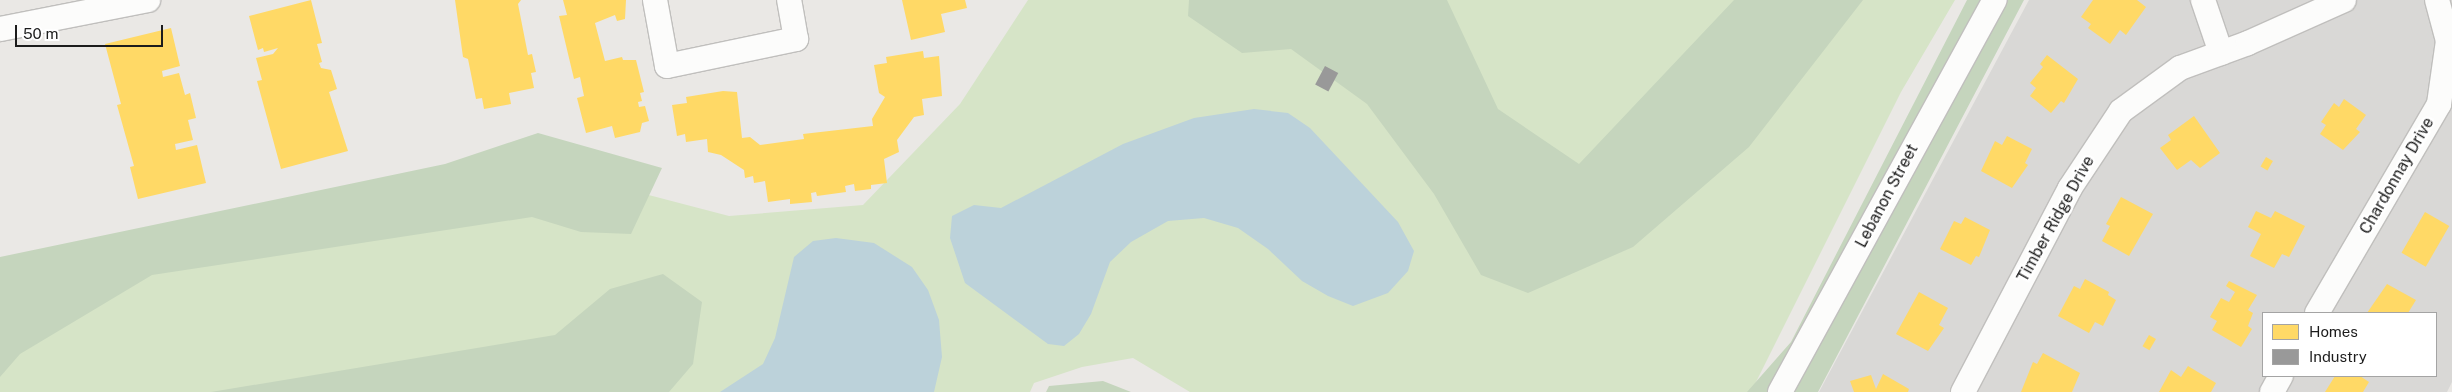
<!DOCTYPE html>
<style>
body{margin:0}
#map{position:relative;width:2452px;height:392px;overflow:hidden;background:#eae8e5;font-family:"Public Sans",sans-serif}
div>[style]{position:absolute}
.residential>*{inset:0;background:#d9d8d6}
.grass>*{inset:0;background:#d6e4c7}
.forest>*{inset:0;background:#c5d5bd}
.water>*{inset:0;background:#bcd2da}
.homes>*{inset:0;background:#ffd966;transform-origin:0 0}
.industry>*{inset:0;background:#999;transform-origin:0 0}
.roads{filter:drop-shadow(1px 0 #c0bfbd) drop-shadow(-1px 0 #c0bfbd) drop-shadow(0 1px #c0bfbd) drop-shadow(0 -1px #c0bfbd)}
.minor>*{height:24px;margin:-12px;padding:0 12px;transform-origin:12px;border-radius:12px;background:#fcfcfb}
span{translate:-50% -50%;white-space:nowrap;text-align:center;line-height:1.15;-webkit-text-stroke:5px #fff;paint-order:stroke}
.street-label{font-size:16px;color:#1c1c1c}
.legend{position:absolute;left:2262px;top:312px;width:175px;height:65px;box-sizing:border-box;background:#fff;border:1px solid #a4a4a4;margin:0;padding:6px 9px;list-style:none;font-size:15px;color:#1c1c1c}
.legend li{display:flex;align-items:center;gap:10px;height:25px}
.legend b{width:25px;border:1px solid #a4a4a4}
.scale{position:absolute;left:15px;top:25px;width:148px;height:22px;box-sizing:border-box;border:2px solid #1c1c1c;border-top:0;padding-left:6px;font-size:15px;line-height:18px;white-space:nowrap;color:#1c1c1c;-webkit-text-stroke:4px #fff;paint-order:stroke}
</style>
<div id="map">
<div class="residential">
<div style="clip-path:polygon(evenodd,2029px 0,2452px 0,2452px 382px,2447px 392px,1819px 392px,2029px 0,2263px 313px,2436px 313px,2436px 376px,2263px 376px,2263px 313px)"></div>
</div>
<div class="grass">
<div style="clip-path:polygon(1028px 0,1955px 0,1901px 92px,1751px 392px,1190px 392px,1133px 358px,1082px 367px,1034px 383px,1030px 392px,0 392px,0 338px,147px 261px,576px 176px,729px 216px,863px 205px,960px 104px)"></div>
</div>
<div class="forest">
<div style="clip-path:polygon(1189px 0,1447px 0,1498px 109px,1579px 164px,1734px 0,1863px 0,1749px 147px,1633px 247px,1528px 293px,1481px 275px,1434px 194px,1367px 104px,1291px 49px,1242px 53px,1188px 16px)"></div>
<div style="clip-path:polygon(1967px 0,2024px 0,1818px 392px,1747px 392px,1791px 342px)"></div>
<div style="clip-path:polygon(538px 133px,662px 168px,631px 234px,581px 232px,532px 217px,152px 275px,20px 354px,0 377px,0 257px,445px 164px)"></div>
<div style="clip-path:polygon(663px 274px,702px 302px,693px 364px,669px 392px,211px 392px,555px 335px,610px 289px)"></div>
<div style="clip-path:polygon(1103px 381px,1131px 392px,1046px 392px,1049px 386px)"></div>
</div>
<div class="water">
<div style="clip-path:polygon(1254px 109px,1288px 113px,1310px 128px,1398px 222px,1414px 251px,1408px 271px,1388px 293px,1353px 306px,1328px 296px,1302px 281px,1268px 249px,1238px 228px,1204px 218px,1168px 221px,1131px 242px,1110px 262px,1091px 314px,1079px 334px,1064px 346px,1048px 344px,965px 283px,950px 238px,952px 216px,974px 205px,1001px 208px,1123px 144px,1194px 118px)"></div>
<div style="clip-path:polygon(836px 238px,874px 243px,912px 267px,928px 290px,939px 320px,942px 357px,934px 392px,720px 392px,763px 364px,775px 338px,794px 257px,813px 241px)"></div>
</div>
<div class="homes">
<div style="clip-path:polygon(311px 0,322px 43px,317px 44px,322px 62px,319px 63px,321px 68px,331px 70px,337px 89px,329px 92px,348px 151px,281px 169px,257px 81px,262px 80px,256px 58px,273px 54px,278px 48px,264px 52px,263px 48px,258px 50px,249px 16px)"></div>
<div style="clip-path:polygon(455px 0,521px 0,518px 4px,528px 55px,532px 54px,536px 72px,531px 73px,534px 88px,509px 93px,511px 104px,484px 109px,482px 98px,476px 99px,468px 59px,463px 57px)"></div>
<div style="clip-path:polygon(563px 0,626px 0,625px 19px,617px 21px,615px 15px,595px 23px,605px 61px,622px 57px,623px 60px,636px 60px,644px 92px,640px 93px,642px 101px,638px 102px,639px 107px,645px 106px,649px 121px,642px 123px,640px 132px,615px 138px,612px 126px,586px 133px,577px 98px,584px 96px,580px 77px,574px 79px,559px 16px,567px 15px)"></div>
<div style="clip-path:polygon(902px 0,965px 0,967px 8px,941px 14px,945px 32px,911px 40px)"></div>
<div style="clip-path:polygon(2093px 0,2137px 0,2146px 7px,2126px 35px,2120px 30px,2110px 44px,2088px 28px,2091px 24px,2081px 17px)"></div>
<div style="clip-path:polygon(171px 28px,180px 66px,162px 71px,163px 77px,179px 73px,185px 95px,190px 93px,196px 118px,188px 120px,193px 140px,175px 144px,176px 150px,197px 145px,206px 183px,138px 199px,130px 167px,134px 166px,117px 105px,121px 104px,105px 44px)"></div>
<div style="clip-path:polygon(923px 51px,924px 58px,939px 56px,942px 96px,922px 99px,924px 115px,914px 117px,897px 140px,899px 152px,884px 159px,887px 183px,871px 185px,871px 189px,855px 191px,854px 184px,845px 186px,846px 192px,817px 196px,816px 192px,811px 193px,812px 202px,790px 204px,790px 199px,768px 202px,765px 181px,754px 183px,753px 176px,745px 178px,744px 170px,721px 155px,708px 152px,707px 139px,686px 142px,685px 134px,677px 136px,672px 105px,687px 103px,686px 97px,723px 91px,737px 92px,742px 138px,750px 137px,760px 145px,804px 139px,803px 134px,873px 126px,872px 119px,885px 97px,879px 93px,874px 65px,887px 63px,886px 57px)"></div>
<div style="clip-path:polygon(2047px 55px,2078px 79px,2064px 103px,2061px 101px,2051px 113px,2030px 96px,2036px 88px,2030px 83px,2043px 67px,2040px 64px)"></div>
<div style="clip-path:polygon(2344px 99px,2366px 115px,2356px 129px,2360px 132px,2343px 150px,2320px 134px,2326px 125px,2321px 122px,2334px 103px,2339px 107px)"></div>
<div style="clip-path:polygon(2194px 116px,2220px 153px,2200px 168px,2191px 160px,2177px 170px,2160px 148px,2171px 140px,2168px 135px)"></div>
<div style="clip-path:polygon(2007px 136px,2032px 149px,2025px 163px,2028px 165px,2012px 188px,1981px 171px,1995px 141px,2002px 145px)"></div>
<div style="left:2266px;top:157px;width:8px;height:11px;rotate:30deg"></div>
<div style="clip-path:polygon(2121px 197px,2153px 214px,2129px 256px,2102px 241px,2110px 226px,2106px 224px)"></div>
<div style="clip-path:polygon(2256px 211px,2271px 218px,2275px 211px,2305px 226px,2289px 257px,2282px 254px,2274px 268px,2250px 256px,2261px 234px,2248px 227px)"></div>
<div style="left:2425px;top:212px;width:28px;height:47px;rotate:30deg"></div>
<div style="clip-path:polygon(1965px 217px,1990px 230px,1979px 257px,1976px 256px,1971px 265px,1940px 249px,1954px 221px,1961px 224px)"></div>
<div style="clip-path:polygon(2085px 279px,2109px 292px,2108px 295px,2116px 300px,2103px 326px,2095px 322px,2089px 333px,2058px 316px,2074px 286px,2080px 289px)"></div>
<div style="clip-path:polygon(2229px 281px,2257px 295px,2248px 310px,2253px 313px,2248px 326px,2252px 329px,2241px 347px,2212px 330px,2217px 321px,2210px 317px,2221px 298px,2229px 302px,2235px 292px,2226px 286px)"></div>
<div style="clip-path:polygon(2387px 284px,2416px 300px,2408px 313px,2367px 313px)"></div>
<div style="clip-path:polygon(1919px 292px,1948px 308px,1939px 325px,1944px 328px,1928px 351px,1896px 334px)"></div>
<div style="left:2149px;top:335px;width:8px;height:13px;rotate:30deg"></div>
<div style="clip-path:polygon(2043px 353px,2080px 373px,2072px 392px,2021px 392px,2033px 362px,2037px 364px)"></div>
<div style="clip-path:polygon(2188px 366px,2216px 383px,2211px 392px,2159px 392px,2171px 370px,2181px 377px)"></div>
<div style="clip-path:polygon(1883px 374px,1909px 389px,1908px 392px,1854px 392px,1850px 381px,1871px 375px,1876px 389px)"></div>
<div style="clip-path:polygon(2335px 376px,2360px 376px,2369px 382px,2363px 392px,2325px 392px)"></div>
</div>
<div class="industry">
<div style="left:1325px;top:66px;width:15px;height:21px;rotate:28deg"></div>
</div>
<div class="roads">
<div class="minor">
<div style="left:655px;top:0;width:67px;rotate:79.7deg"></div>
<div style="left:667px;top:66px;width:132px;rotate:-11.8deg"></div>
<div style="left:796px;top:39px;width:40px;rotate:-100deg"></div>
<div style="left:2203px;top:0;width:56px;rotate:71.2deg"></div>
<div style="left:0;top:29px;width:151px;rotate:-11.1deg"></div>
<div style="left:2317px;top:313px;width:242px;rotate:-59.7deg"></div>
<div style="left:2439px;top:104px;width:64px;rotate:-81.9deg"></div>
<div style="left:2448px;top:41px;width:42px;rotate:-105deg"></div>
<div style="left:1780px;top:392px;width:447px;rotate:-61.3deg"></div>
<div style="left:1963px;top:392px;width:230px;rotate:-62.3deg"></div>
<div style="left:2070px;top:188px;width:92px;rotate:-56.5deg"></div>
<div style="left:2121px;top:111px;width:73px;rotate:-36.1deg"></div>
<div style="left:2180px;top:68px;width:72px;rotate:-20.2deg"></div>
<div style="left:2248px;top:43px;width:105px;rotate:-24.1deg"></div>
<div style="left:2272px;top:392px;width:18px;rotate:-61deg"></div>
</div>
</div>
<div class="street-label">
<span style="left:2397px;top:176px;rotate:-60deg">Chardonnay Drive</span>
<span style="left:1887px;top:196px;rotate:-62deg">Lebanon Street</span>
<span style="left:2056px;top:219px;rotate:-61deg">Timber Ridge Drive</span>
</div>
<ul class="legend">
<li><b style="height:14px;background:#ffd966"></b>Homes</li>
<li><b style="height:14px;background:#999"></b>Industry</li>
</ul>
<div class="scale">50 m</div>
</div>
